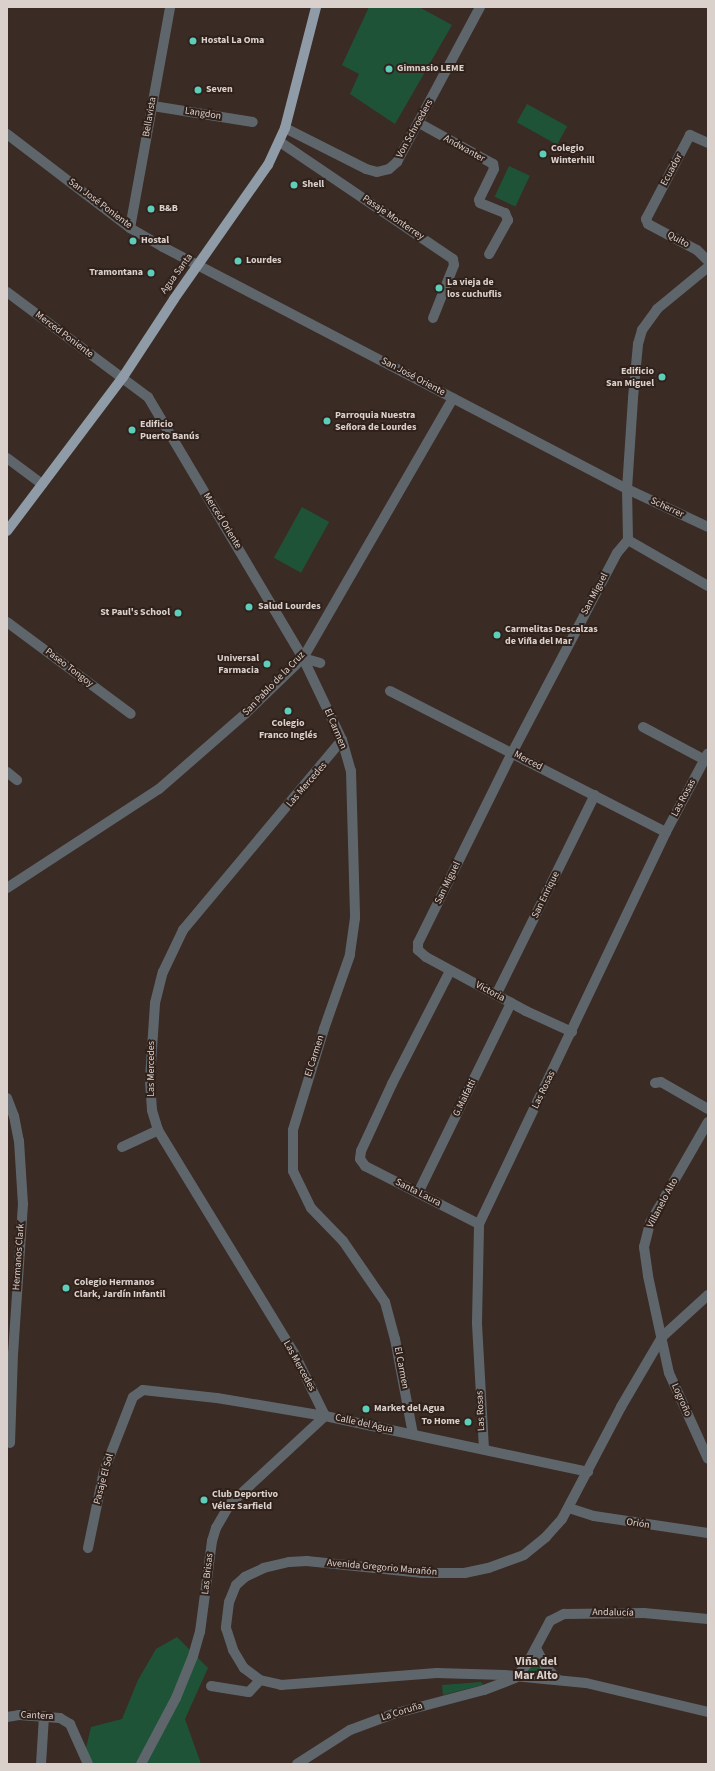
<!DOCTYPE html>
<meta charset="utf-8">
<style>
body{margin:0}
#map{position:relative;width:715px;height:1771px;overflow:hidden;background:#3a2b25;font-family:"Source Sans 3",sans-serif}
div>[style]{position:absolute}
.green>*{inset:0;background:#1f5338;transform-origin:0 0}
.minor>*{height:10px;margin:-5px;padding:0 5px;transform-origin:5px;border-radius:5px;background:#5f666b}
.major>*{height:10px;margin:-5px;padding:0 5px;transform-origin:5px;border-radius:5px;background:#8f9ca7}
.dots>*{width:11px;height:11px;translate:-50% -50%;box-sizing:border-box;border:2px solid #30211b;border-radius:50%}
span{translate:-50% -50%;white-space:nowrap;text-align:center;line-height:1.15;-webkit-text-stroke:4px #30211b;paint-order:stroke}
.poi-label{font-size:10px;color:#dad0cc;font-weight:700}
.left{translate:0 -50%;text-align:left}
.right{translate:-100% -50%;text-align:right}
.street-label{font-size:10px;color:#dad0cc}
.quarter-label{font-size:12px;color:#dad0cc;font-weight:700}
.frame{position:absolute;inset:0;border:8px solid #dad0cc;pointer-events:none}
</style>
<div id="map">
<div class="green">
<div style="clip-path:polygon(369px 7px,419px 7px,452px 25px,395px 124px,350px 94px,359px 74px,342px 65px)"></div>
<div style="left:527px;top:104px;width:46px;height:21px;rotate:29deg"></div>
<div style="left:509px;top:166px;width:23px;height:34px;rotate:25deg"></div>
<div style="left:302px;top:507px;width:31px;height:58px;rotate:29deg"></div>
<div style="clip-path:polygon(177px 1637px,208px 1668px,185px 1719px,201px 1764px,91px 1764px,85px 1752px,91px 1727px,122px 1719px,138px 1680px,156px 1649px)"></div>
<div style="clip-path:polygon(537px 1659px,547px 1676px,525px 1674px)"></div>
<div style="clip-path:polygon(481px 1682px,483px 1685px,443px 1695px,442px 1685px)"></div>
</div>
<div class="minor">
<div style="left:153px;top:106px;width:101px;rotate:9.1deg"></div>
<div style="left:419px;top:123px;width:85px;rotate:29deg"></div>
<div style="left:493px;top:164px;width:5px;rotate:79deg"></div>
<div style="left:494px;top:169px;width:34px;rotate:116deg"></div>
<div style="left:479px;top:200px;width:3px;rotate:72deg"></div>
<div style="left:480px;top:203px;width:27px;rotate:22deg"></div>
<div style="left:505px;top:213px;width:8px;rotate:67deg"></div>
<div style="left:508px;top:220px;width:39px;rotate:119deg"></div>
<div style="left:285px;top:128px;width:91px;rotate:26.8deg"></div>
<div style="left:366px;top:169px;width:11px;rotate:15deg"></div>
<div style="left:377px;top:172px;width:12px;rotate:-14deg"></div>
<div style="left:389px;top:169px;width:11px;rotate:-41deg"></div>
<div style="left:397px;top:162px;width:176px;rotate:-61.8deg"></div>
<div style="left:7px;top:134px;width:155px;rotate:37.4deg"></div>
<div style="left:130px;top:228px;width:38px;rotate:30deg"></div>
<div style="left:163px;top:247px;width:523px;rotate:27.54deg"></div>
<div style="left:627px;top:489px;width:89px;rotate:25.1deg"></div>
<div style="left:280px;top:142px;width:209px;rotate:34.1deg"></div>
<div style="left:453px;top:259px;width:6px;rotate:81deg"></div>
<div style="left:454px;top:265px;width:57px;rotate:111.6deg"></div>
<div style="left:708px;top:143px;width:20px;rotate:-156deg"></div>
<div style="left:690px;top:135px;width:95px;rotate:117.6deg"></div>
<div style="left:646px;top:219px;width:5px;rotate:68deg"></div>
<div style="left:648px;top:224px;width:55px;rotate:28deg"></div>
<div style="left:697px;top:250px;width:16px;rotate:45deg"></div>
<div style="left:130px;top:228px;width:225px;rotate:-79.7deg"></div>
<div style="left:7px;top:292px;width:176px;rotate:36.7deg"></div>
<div style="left:148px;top:397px;width:304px;rotate:59.3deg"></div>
<div style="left:303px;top:658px;width:91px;rotate:64.6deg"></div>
<div style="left:342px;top:740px;width:32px;rotate:74deg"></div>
<div style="left:351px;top:771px;width:147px;rotate:88.4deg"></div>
<div style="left:355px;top:918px;width:37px;rotate:98deg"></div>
<div style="left:350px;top:955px;width:78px;rotate:109.4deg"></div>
<div style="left:324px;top:1029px;width:106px;rotate:107.1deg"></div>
<div style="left:293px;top:1130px;width:41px;rotate:90deg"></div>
<div style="left:293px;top:1171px;width:41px;rotate:64.1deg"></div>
<div style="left:311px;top:1208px;width:46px;rotate:45.9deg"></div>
<div style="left:343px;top:1241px;width:74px;rotate:55.5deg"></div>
<div style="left:385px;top:1302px;width:38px;rotate:75deg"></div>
<div style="left:395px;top:1339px;width:97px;rotate:79.3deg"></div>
<div style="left:7px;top:458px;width:44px;rotate:36.6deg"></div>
<div style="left:628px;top:540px;width:92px;rotate:29.9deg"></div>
<div style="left:7px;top:622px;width:154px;rotate:36.6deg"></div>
<div style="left:303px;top:658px;width:18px;rotate:16deg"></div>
<div style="left:390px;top:691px;width:310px;rotate:27.1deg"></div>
<div style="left:643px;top:727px;width:70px;rotate:28deg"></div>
<div style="left:7px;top:772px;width:13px;rotate:39deg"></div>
<div style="left:7px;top:888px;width:181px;rotate:-33.1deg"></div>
<div style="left:159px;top:789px;width:114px;rotate:-41.1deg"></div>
<div style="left:245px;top:714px;width:81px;rotate:-44deg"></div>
<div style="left:303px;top:658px;width:300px;rotate:-60deg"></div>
<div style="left:450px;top:971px;width:127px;rotate:117.2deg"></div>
<div style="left:392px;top:1084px;width:74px;rotate:114.8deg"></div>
<div style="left:361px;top:1151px;width:8px;rotate:97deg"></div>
<div style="left:360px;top:1159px;width:9px;rotate:54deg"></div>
<div style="left:365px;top:1166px;width:128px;rotate:27deg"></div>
<div style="left:496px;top:995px;width:223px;rotate:-63.7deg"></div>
<div style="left:572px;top:1032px;width:51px;rotate:-155.5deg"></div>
<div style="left:526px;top:1011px;width:114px;rotate:-151.6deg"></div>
<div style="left:426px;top:957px;width:11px;rotate:-139deg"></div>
<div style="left:418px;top:950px;width:7px;rotate:-90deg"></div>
<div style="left:418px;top:943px;width:212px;rotate:-63.7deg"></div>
<div style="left:512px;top:753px;width:226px;rotate:-62.3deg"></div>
<div style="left:617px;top:553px;width:17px;rotate:-50deg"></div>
<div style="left:628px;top:540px;width:51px;rotate:-91.1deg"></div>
<div style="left:627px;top:489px;width:91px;rotate:-86.2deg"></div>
<div style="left:633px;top:398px;width:54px;rotate:-84.7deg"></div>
<div style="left:638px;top:344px;width:15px;rotate:-74deg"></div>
<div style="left:642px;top:330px;width:26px;rotate:-54deg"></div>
<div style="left:657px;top:309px;width:66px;rotate:-39.5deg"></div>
<div style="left:655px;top:1083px;width:6px;rotate:-9deg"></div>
<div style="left:661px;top:1082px;width:54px;rotate:29.9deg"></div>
<div style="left:7px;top:1098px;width:19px;rotate:69deg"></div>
<div style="left:14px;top:1116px;width:25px;rotate:79deg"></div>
<div style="left:19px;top:1141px;width:63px;rotate:86.4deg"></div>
<div style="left:23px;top:1204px;width:149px;rotate:93.8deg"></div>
<div style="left:13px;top:1353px;width:90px;rotate:91.9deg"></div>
<div style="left:708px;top:1122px;width:116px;rotate:119.9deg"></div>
<div style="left:650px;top:1223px;width:25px;rotate:104deg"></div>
<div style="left:644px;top:1247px;width:29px;rotate:82deg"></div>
<div style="left:648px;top:1276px;width:99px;rotate:77.8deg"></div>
<div style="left:669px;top:1373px;width:94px;rotate:65.6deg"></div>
<div style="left:122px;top:1147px;width:40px;rotate:-25deg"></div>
<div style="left:418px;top:1193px;width:212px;rotate:-63.9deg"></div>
<div style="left:708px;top:1295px;width:62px;rotate:137.6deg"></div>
<div style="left:662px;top:1337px;width:81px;rotate:120.4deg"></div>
<div style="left:621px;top:1407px;width:127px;rotate:117.8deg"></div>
<div style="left:562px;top:1519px;width:24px;rotate:132deg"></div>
<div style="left:546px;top:1537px;width:28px;rotate:141deg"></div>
<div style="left:524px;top:1555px;width:38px;rotate:160deg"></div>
<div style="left:488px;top:1568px;width:24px;rotate:168deg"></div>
<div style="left:465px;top:1573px;width:42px;rotate:180deg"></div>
<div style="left:423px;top:1573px;width:117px;rotate:-174.1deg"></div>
<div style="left:307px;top:1561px;width:18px;rotate:177deg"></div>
<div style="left:289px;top:1562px;width:26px;rotate:167deg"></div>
<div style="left:264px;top:1568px;width:21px;rotate:155deg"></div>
<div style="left:245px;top:1577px;width:12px;rotate:138deg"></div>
<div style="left:236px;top:1585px;width:18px;rotate:112deg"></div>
<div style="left:229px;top:1602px;width:26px;rotate:97deg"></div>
<div style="left:226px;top:1628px;width:23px;rotate:72deg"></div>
<div style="left:233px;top:1650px;width:21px;rotate:59deg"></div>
<div style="left:244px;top:1668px;width:20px;rotate:37deg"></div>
<div style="left:260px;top:1680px;width:22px;rotate:13deg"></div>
<div style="left:281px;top:1685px;width:156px;rotate:-4.4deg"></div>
<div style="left:437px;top:1673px;width:67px;rotate:1.7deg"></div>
<div style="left:504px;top:1675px;width:82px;rotate:5.6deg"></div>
<div style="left:586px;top:1683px;width:125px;rotate:13.4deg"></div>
<div style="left:484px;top:1449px;width:127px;rotate:-93.2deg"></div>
<div style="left:477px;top:1322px;width:98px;rotate:-88.8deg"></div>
<div style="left:479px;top:1224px;width:434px;rotate:-64.5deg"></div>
<div style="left:666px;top:832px;width:89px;rotate:-62deg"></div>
<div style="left:569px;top:1508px;width:26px;rotate:18deg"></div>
<div style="left:594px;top:1516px;width:115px;rotate:8.5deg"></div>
<div style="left:88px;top:1548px;width:79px;rotate:-78.3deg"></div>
<div style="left:104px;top:1471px;width:79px;rotate:-68.6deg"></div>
<div style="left:133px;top:1397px;width:12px;rotate:-35deg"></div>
<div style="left:143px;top:1390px;width:74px;rotate:6.2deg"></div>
<div style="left:217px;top:1398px;width:109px;rotate:9.5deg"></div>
<div style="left:325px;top:1416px;width:269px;rotate:12deg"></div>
<div style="left:536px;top:1648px;width:20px;rotate:63deg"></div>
<div style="left:545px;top:1666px;width:18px;rotate:47deg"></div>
<div style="left:515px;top:1678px;width:18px;rotate:-49deg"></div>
<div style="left:527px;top:1664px;width:49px;rotate:-61.9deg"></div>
<div style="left:550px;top:1621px;width:16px;rotate:-27deg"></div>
<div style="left:564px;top:1614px;width:80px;rotate:-0.7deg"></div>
<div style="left:644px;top:1613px;width:64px;rotate:5.4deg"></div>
<div style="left:211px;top:1686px;width:38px;rotate:9deg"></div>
<div style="left:249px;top:1692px;width:16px;rotate:-47deg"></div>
<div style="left:7px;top:1717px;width:12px;rotate:-9deg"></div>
<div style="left:19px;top:1715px;width:41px;rotate:4.2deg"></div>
<div style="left:60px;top:1718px;width:12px;rotate:31deg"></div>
<div style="left:70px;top:1724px;width:44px;rotate:65.8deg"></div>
<div style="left:41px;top:1764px;width:48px;rotate:-86.4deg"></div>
<div style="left:141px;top:1764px;width:75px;rotate:-62.1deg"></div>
<div style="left:176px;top:1698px;width:45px;rotate:-68deg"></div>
<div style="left:193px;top:1656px;width:25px;rotate:-74deg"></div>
<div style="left:200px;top:1632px;width:92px;rotate:-82.5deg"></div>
<div style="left:212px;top:1541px;width:14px;rotate:-73deg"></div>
<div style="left:216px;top:1528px;width:28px;rotate:-60deg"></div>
<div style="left:230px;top:1504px;width:129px;rotate:-42.8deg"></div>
<div style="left:325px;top:1416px;width:70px;rotate:-116.2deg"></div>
<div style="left:294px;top:1353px;width:261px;rotate:-121.4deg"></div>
<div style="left:158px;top:1130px;width:21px;rotate:-107deg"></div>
<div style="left:152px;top:1110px;width:31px;rotate:-94deg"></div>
<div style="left:150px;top:1079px;width:76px;rotate:-86.2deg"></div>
<div style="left:155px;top:1003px;width:32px;rotate:-76deg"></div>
<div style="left:163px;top:972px;width:47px;rotate:-64.5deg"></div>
<div style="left:183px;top:930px;width:248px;rotate:-50.1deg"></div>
<div style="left:297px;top:1764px;width:63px;rotate:-32.7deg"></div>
<div style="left:350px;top:1730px;width:46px;rotate:-20.4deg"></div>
<div style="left:393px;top:1714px;width:94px;rotate:-14.8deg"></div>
<div style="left:484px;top:1690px;width:33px;rotate:-21deg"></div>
</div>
<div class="major">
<div style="left:7px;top:531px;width:193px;rotate:-53deg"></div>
<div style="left:123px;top:377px;width:93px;rotate:-56.8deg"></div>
<div style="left:174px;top:299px;width:164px;rotate:-55deg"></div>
<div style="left:268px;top:165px;width:41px;rotate:-65.3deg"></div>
<div style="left:285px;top:128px;width:125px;rotate:-75.6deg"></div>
</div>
<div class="dots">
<div style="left:193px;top:41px;background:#5cceba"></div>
<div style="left:389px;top:69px;background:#5cceba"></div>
<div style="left:198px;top:90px;background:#5cceba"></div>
<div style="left:543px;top:154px;background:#5cceba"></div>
<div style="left:294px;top:185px;background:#5cceba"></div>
<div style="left:151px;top:209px;background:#5cceba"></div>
<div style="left:133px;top:241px;background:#5cceba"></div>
<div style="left:238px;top:261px;background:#5cceba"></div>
<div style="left:151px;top:273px;background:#5cceba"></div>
<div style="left:439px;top:288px;background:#5cceba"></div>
<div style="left:662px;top:377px;background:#5cceba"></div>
<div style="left:327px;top:421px;background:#5cceba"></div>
<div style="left:132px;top:430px;background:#5cceba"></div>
<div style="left:249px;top:607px;background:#5cceba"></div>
<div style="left:178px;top:613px;background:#5cceba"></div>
<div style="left:497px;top:635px;background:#5cceba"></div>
<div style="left:267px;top:664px;background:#5cceba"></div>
<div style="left:288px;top:711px;background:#5cceba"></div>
<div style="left:66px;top:1288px;background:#5cceba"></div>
<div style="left:366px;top:1409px;background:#5cceba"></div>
<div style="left:468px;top:1422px;background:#5cceba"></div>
<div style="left:204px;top:1500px;background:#5cceba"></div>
</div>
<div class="poi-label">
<span class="left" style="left:201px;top:41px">Hostal La Oma</span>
<span class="left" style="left:397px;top:69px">Gimnasio LEME</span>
<span class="left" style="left:206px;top:90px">Seven</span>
<span class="left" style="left:551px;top:154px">Colegio<br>Winterhill</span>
<span class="left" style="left:302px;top:185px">Shell</span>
<span class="left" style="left:159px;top:209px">B&amp;B</span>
<span class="left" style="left:141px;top:241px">Hostal</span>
<span class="left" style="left:246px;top:261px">Lourdes</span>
<span class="right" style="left:143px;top:273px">Tramontana</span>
<span class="left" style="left:447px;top:288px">La vieja de<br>los cuchuflis</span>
<span class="right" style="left:654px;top:377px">Edificio<br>San Miguel</span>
<span class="left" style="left:335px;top:421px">Parroquia Nuestra<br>Señora de Lourdes</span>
<span class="left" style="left:140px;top:430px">Edificio<br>Puerto Banús</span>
<span class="left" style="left:258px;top:607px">Salud Lourdes</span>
<span class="right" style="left:170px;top:613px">St Paul's School</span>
<span class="left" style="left:505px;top:635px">Carmelitas Descalzas<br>de Viña del Mar</span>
<span class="right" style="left:259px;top:664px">Universal<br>Farmacia</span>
<span style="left:288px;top:729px">Colegio<br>Franco Inglés</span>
<span class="left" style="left:74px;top:1288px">Colegio Hermanos<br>Clark, Jardín Infantil</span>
<span class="left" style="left:374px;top:1409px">Market del Agua</span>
<span class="right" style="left:460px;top:1422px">To Home</span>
<span class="left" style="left:212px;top:1500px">Club Deportivo<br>Vélez Sarfield</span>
</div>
<div class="street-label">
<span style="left:203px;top:114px;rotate:9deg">Langdon</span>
<span style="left:150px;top:117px;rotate:-80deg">Bellavista</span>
<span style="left:415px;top:129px;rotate:-61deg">Von Schroeders</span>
<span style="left:464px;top:149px;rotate:29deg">Andwanter</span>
<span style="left:672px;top:170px;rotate:-62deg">Ecuador</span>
<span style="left:100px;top:204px;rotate:37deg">San José Poniente</span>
<span style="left:393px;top:218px;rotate:34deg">Pasaje Monterrey</span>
<span style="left:678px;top:240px;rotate:28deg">Quito</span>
<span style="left:177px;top:274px;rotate:-54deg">Agua Santa</span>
<span style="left:64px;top:335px;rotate:37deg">Merced Poniente</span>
<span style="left:413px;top:377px;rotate:28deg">San José Oriente</span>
<span style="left:667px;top:508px;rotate:25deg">Scherrer</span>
<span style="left:222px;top:521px;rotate:58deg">Merced Oriente</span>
<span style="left:595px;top:594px;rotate:-62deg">San Miguel</span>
<span style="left:69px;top:668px;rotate:37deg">Paseo Tongoy</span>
<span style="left:274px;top:684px;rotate:-46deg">San Pablo de la Cruz</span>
<span style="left:335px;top:729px;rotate:67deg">El Carmen</span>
<span style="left:528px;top:761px;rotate:27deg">Merced</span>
<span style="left:307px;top:785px;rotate:-49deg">Las Mercedes</span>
<span style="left:684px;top:798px;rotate:-62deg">Las Rosas</span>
<span style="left:448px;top:883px;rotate:-64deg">San Miguel</span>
<span style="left:546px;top:895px;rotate:-64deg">San Enrique</span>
<span style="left:490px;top:992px;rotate:28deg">Victoria</span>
<span style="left:315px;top:1056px;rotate:-72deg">El Carmen</span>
<span style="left:152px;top:1069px;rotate:-90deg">Las Mercedes</span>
<span style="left:544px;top:1090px;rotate:-64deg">Las Rosas</span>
<span style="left:465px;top:1098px;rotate:-64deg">G.Malfatti</span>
<span style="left:418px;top:1193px;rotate:27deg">Santa Laura</span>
<span style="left:663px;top:1203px;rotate:-62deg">Villanelo Alto</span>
<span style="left:19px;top:1257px;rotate:-86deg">Hermanos Clark</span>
<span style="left:299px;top:1366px;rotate:61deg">Las Mercedes</span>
<span style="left:401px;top:1368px;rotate:79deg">El Carmen</span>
<span style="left:681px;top:1400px;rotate:66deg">Logroño</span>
<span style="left:481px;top:1411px;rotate:-93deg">Las Rosas</span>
<span style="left:364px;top:1424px;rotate:12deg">Calle del Agua</span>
<span style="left:104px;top:1479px;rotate:-75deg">Pasaje El Sol</span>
<span style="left:638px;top:1524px;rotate:9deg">Orión</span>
<span style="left:382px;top:1568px;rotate:5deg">Avenida Gregorio Marañón</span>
<span style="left:208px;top:1574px;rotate:-84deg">Las Brisas</span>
<span style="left:613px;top:1613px;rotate:1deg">Andalucía</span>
<span style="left:402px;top:1712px;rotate:-17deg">La Coruña</span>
<span style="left:37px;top:1716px;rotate:3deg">Cantera</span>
</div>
<div class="quarter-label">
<span style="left:536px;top:1669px">Viña del<br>Mar Alto</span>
</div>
<div class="frame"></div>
</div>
